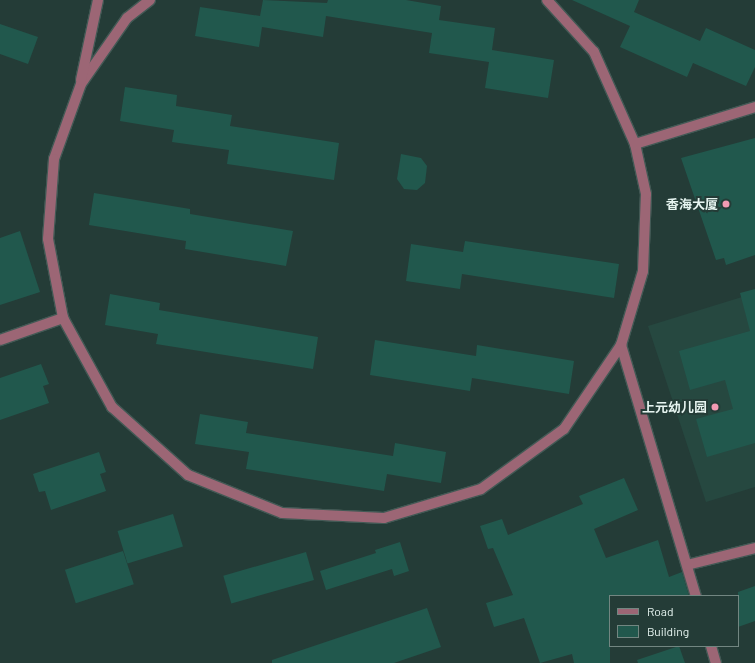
<!DOCTYPE html>
<meta charset="utf-8">
<style>
body{margin:0}
#map{position:relative;width:755px;height:663px;overflow:hidden;background:#243c37;font-family:Barlow,"Noto Sans SC",sans-serif}
div>[style]{position:absolute}
.built>*{inset:0;background:#264840}
.building>*{inset:0;background:#21584d;transform-origin:0 0}
.roads{filter:drop-shadow(1px 0 #435955) drop-shadow(-1px 0 #435955) drop-shadow(0 1px #435955) drop-shadow(0 -1px #435955)}
.street>*{height:10px;margin:-5px;padding:0 5px;transform-origin:5px;border-radius:5px;background:#9c6675}
.dots>*{width:11px;height:11px;translate:-50% -50%;box-sizing:border-box;border:2px solid #243c37;border-radius:50%}
span{translate:-50% -50%;white-space:nowrap;text-align:center;line-height:1.15;-webkit-text-stroke:4px #243c37;paint-order:stroke}
.poi-label{font-size:13px;color:#e6f4f0;font-weight:700}
.right{translate:-100% -50%;text-align:right}
.legend{position:absolute;left:609px;top:595px;width:130px;height:52px;box-sizing:border-box;background:#243c37;border:1px solid #728681;margin:0;padding:5px 7px;list-style:none;font-size:12px;color:#e6f4f0}
.legend li{display:flex;align-items:center;gap:8px;height:20px}
.legend b{width:20px;border:1px solid #728681}
</style>
<div id="map">
<div class="built">
<div style="clip-path:polygon(755px 293px,755px 487px,706px 502px,648px 326px)"></div>
</div>
<div class="building">
<div style="clip-path:polygon(263px 0,327px 3px,328px 0,406px 0,441px 6px,439px 20px,495px 28px,492px 50px,554px 60px,548px 98px,485px 88px,489px 62px,429px 53px,432px 33px,326px 16px,323px 37px,262px 27px,259px 47px,195px 36px,200px 7px,260px 16px)"></div>
<div style="clip-path:polygon(572px 0,639px 0,634px 12px,700px 41px,706px 28px,755px 50px,755px 67px,746px 86px,693px 63px,687px 77px,620px 47px,630px 26px)"></div>
<div style="clip-path:polygon(0 24px,38px 37px,28px 64px,0 54px)"></div>
<div style="clip-path:polygon(125px 87px,177px 95px,176px 106px,232px 115px,230px 126px,339px 143px,334px 180px,227px 164px,229px 150px,172px 142px,174px 130px,120px 121px)"></div>
<div style="clip-path:polygon(755px 138px,755px 255px,726px 265px,724px 258px,716px 260px,681px 158px)"></div>
<div style="clip-path:polygon(401px 154px,421px 158px,427px 166px,425px 183px,417px 190px,404px 189px,397px 179px)"></div>
<div style="clip-path:polygon(94px 193px,190px 209px,190px 214px,293px 231px,286px 266px,185px 249px,186px 241px,89px 225px)"></div>
<div style="clip-path:polygon(20px 231px,40px 292px,0 305px,0 238px)"></div>
<div style="clip-path:polygon(465px 241px,619px 264px,614px 298px,462px 274px,460px 289px,406px 281px,411px 244px,463px 252px)"></div>
<div style="clip-path:polygon(755px 289px,755px 443px,707px 457px,696px 419px,733px 409px,725px 380px,690px 390px,679px 351px,750px 331px,740px 293px)"></div>
<div style="clip-path:polygon(110px 294px,160px 303px,159px 310px,318px 337px,313px 369px,156px 344px,158px 334px,105px 325px)"></div>
<div style="clip-path:polygon(375px 340px,476px 356px,477px 345px,574px 361px,569px 394px,472px 378px,470px 391px,370px 375px)"></div>
<div style="clip-path:polygon(41px 364px,49px 384px,43px 386px,49px 403px,0 420px,0 378px)"></div>
<div style="clip-path:polygon(200px 414px,248px 422px,246px 433px,393px 456px,395px 443px,446px 452px,441px 483px,387px 474px,384px 491px,246px 469px,249px 452px,195px 444px)"></div>
<div style="clip-path:polygon(99px 452px,106px 472px,100px 474px,106px 491px,51px 510px,45px 491px,39px 492px,33px 474px)"></div>
<div style="clip-path:polygon(624px 478px,638px 510px,594px 529px,606px 558px,658px 540px,669px 577px,682px 572px,689px 596px,610px 596px,610px 663px,574px 663px,572px 654px,540px 663px,524px 618px,494px 627px,486px 603px,513px 595px,493px 548px,488px 549px,480px 526px,502px 519px,508px 535px,583px 504px,579px 496px)"></div>
<div style="left:173px;top:514px;width:34px;height:58px;rotate:73deg"></div>
<div style="clip-path:polygon(400px 542px,409px 571px,394px 576px,392px 569px,326px 590px,320px 571px,376px 553px,375px 550px)"></div>
<div style="left:123px;top:551px;width:35px;height:61px;rotate:72deg"></div>
<div style="left:306px;top:552px;width:29px;height:86px;rotate:74deg"></div>
<div style="clip-path:polygon(755px 586px,755px 621px,738px 627px,738px 592px)"></div>
<div style="clip-path:polygon(427px 608px,441px 647px,394px 663px,272px 663px,272px 660px)"></div>
<div style="clip-path:polygon(679px 646px,685px 663px,638px 663px,637px 660px)"></div>
</div>
<div class="roads">
<div class="street">
<div style="left:150px;top:0;width:29px;rotate:142deg"></div>
<div style="left:127px;top:18px;width:80px;rotate:124.9deg"></div>
<div style="left:81px;top:84px;width:80px;rotate:109.8deg"></div>
<div style="left:54px;top:159px;width:80px;rotate:94.3deg"></div>
<div style="left:48px;top:239px;width:80px;rotate:79.2deg"></div>
<div style="left:63px;top:318px;width:102px;rotate:61.2deg"></div>
<div style="left:112px;top:407px;width:102px;rotate:41.8deg"></div>
<div style="left:188px;top:475px;width:101px;rotate:22deg"></div>
<div style="left:282px;top:513px;width:102px;rotate:2.8deg"></div>
<div style="left:384px;top:518px;width:101px;rotate:-16.6deg"></div>
<div style="left:481px;top:489px;width:102px;rotate:-35.9deg"></div>
<div style="left:564px;top:429px;width:102px;rotate:-55.8deg"></div>
<div style="left:621px;top:345px;width:77px;rotate:-73.4deg"></div>
<div style="left:643px;top:271px;width:77px;rotate:-87.8deg"></div>
<div style="left:646px;top:194px;width:51px;rotate:-102.4deg"></div>
<div style="left:635px;top:144px;width:101px;rotate:-114deg"></div>
<div style="left:594px;top:52px;width:70px;rotate:-132.1deg"></div>
<div style="left:81px;top:80px;width:82px;rotate:-78deg"></div>
<div style="left:635px;top:144px;width:126px;rotate:-17.1deg"></div>
<div style="left:0;top:340px;width:67px;rotate:-19.2deg"></div>
<div style="left:621px;top:345px;width:262px;rotate:73.4deg"></div>
<div style="left:687px;top:565px;width:70px;rotate:-14deg"></div>
<div style="left:711px;top:646px;width:18px;rotate:74deg"></div>
</div>
</div>
<div class="dots">
<div style="left:726px;top:204px;background:#f19ab2"></div>
<div style="left:715px;top:407px;background:#f19ab2"></div>
</div>
<div class="poi-label">
<span class="right" style="left:718px;top:204px">香海大厦</span>
<span class="right" style="left:707px;top:407px">上元幼儿园</span>
</div>
<ul class="legend">
<li><b style="height:5px;background:#9c6675"></b>Road</li>
<li><b style="height:11px;background:#21584d"></b>Building</li>
</ul>
</div>
